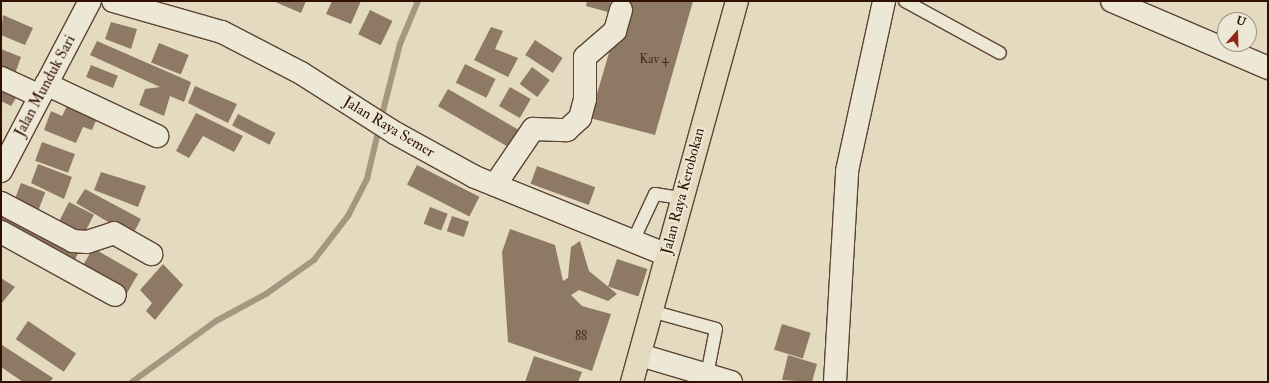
<!DOCTYPE html>
<style>
body{margin:0}
#map{position:relative;width:1269px;height:383px;overflow:hidden;background:#e4dac0;font-family:"IM FELL Double Pica",serif}
div>[style]{position:absolute}
.stream>*{height:6px;margin:-3px;padding:0 3px;transform-origin:3px;border-radius:3px;background:#a7967f}
.building>*{inset:0;background:#8e7a64;transform-origin:0 0}
.roads{filter:drop-shadow(1px 0 #5d4331) drop-shadow(-1px 0 #5d4331) drop-shadow(0 1px #5d4331) drop-shadow(0 -1px #5d4331)}
.lane>*{height:12px;margin:-6px;padding:0 6px;transform-origin:6px;border-radius:6px;background:#ede7d6}
.street>*{height:22px;margin:-11px;padding:0 11px;transform-origin:11px;border-radius:11px;background:#ede7d6}
.secondary>*{height:22px;margin:-11px;padding:0 11px;transform-origin:11px;border-radius:11px;background:#ede7d6}
.primary>*{height:22px;margin:-11px;padding:0 11px;transform-origin:11px;border-radius:11px;background:#e4dac0}
span{translate:-50% -50%;white-space:nowrap;text-align:center;line-height:1.15;-webkit-text-stroke:4px #ede7d6;paint-order:stroke}
.number-label{font-size:13px;color:#482b1a}
.number-label span{-webkit-text-stroke-width:0}
.street-label{font-size:15px;color:#301101}
.frame{position:absolute;inset:0;border:2px solid #301101;pointer-events:none}
.north{position:absolute;left:1217px;top:12px;width:40px;height:40px;box-sizing:border-box;background:#ede7d6;border:1px solid #a19181;border-radius:50%;rotate:20deg;font-size:11px;font-weight:700;line-height:16px;text-align:center;color:#301101}
.north::after{content:'';display:block;margin:auto;width:14px;height:18px;background:#8f2418;clip-path:polygon(50% 0,100% 100%,50% 72%,0 100%)}
</style>
<div id="map">
<div class="stream">
<div style="left:381px;top:119px;width:77px;rotate:-75.8deg"></div>
<div style="left:400px;top:44px;width:47px;rotate:-67.3deg"></div>
<div style="left:132px;top:382px;width:104px;rotate:-36deg"></div>
<div style="left:216px;top:321px;width:57px;rotate:-28.4deg"></div>
<div style="left:266px;top:294px;width:59px;rotate:-35.3deg"></div>
<div style="left:314px;top:260px;width:56px;rotate:-52.3deg"></div>
<div style="left:348px;top:216px;width:42px;rotate:-62.8deg"></div>
<div style="left:367px;top:179px;width:52px;rotate:-76.8deg"></div>
</div>
<div class="building">
<div style="clip-path:polygon(273px 1px,306px 1px,301px 13px)"></div>
<div style="clip-path:polygon(332px 1px,361px 1px,351px 24px,326px 14px)"></div>
<div style="clip-path:polygon(587px 1px,611px 1px,608px 12px,586px 6px)"></div>
<div style="clip-path:polygon(624px 1px,693px 1px,655px 135px,590px 118px)"></div>
<div style="left:370px;top:10px;width:25px;height:27px;rotate:26deg"></div>
<div style="clip-path:polygon(3px 15px,33px 28px,25px 45px,1px 35px)"></div>
<div style="clip-path:polygon(111px 22px,137px 29px,131px 49px,105px 39px)"></div>
<div style="clip-path:polygon(491px 27px,503px 31px,495px 49px,518px 58px,508px 77px,474px 60px)"></div>
<div style="left:535px;top:40px;width:33px;height:18px;rotate:33deg"></div>
<div style="clip-path:polygon(97px 41px,191px 82px,184px 102px,170px 96px,164px 116px,139px 105px,145px 89px,160px 87px,90px 55px)"></div>
<div style="left:159px;top:43px;width:32px;height:21px;rotate:22deg"></div>
<div style="clip-path:polygon(1px 49px,21px 57px,13px 79px,1px 74px)"></div>
<div style="left:465px;top:64px;width:34px;height:21px;rotate:26deg"></div>
<div style="left:91px;top:65px;width:29px;height:13px;rotate:22deg"></div>
<div style="left:532px;top:67px;width:22px;height:21px;rotate:36deg"></div>
<div style="clip-path:polygon(195px 86px,237px 104px,228px 123px,188px 103px)"></div>
<div style="clip-path:polygon(1px 87px,18px 95px,11px 106px,1px 101px)"></div>
<div style="left:510px;top:87px;width:24px;height:22px;rotate:30deg"></div>
<div style="left:448px;top:89px;width:85px;height:20px;rotate:30deg"></div>
<div style="clip-path:polygon(69px 102px,98px 116px,92px 130px,83px 127px,76px 143px,44px 130px,51px 111px,62px 116px)"></div>
<div style="clip-path:polygon(196px 113px,243px 136px,234px 152px,203px 136px,189px 158px,176px 151px)"></div>
<div style="left:238px;top:114px;width:42px;height:13px;rotate:27deg"></div>
<div style="left:42px;top:142px;width:35px;height:20px;rotate:20deg"></div>
<div style="clip-path:polygon(38px 164px,72px 177px,64px 199px,31px 183px)"></div>
<div style="left:417px;top:165px;width:70px;height:22px;rotate:27deg"></div>
<div style="left:537px;top:166px;width:62px;height:19px;rotate:20deg"></div>
<div style="clip-path:polygon(101px 172px,146px 186px,138px 207px,94px 190px)"></div>
<div style="left:21px;top:183px;width:26px;height:24px;rotate:21deg"></div>
<div style="clip-path:polygon(85px 189px,141px 219px,132px 236px,76px 203px)"></div>
<div style="left:69px;top:202px;width:28px;height:22px;rotate:27deg"></div>
<div style="left:430px;top:207px;width:19px;height:18px;rotate:21deg"></div>
<div style="clip-path:polygon(1px 208px,79px 251px,74px 262px,1px 224px)"></div>
<div style="left:452px;top:216px;width:18px;height:16px;rotate:19deg"></div>
<div style="clip-path:polygon(510px 229px,555px 245px,563px 281px,568px 278px,571px 247px,580px 241px,589px 271px,617px 294px,608px 301px,579px 290px,571px 295px,582px 306px,611px 314px,592px 371px,508px 342px,502px 252px)"></div>
<div style="left:93px;top:248px;width:52px;height:22px;rotate:30deg"></div>
<div style="left:617px;top:259px;width:32px;height:29px;rotate:18deg"></div>
<div style="clip-path:polygon(163px 264px,183px 285px,155px 320px,146px 311px,152px 303px,140px 290px)"></div>
<div style="clip-path:polygon(1px 278px,15px 287px,1px 304px)"></div>
<div style="left:28px;top:321px;width:58px;height:22px;rotate:34deg"></div>
<div style="left:782px;top:324px;width:30px;height:27px;rotate:17deg"></div>
<div style="clip-path:polygon(2px 345px,53px 378px,50px 382px,23px 382px,1px 367px)"></div>
<div style="clip-path:polygon(788px 355px,817px 364px,812px 382px,782px 380px)"></div>
<div style="clip-path:polygon(534px 356px,582px 372px,578px 382px,525px 382px)"></div>
</div>
<div class="roads">
<div class="lane">
<div style="left:905px;top:1px;width:108px;rotate:28.7deg"></div>
<div style="left:633px;top:241px;width:52px;rotate:-64.9deg"></div>
<div style="left:655px;top:194px;width:25px;rotate:9deg"></div>
<div style="left:651px;top:311px;width:67px;rotate:15.5deg"></div>
<div style="left:716px;top:329px;width:47px;rotate:101.1deg"></div>
</div>
<div class="street">
<div style="left:1112px;top:1px;width:170px;rotate:23.2deg"></div>
<div style="left:1px;top:78px;width:43px;rotate:24.8deg"></div>
<div style="left:46px;top:84px;width:123px;rotate:25.1deg"></div>
<div style="left:1px;top:171px;width:192px;rotate:-62.4deg"></div>
<div style="left:495px;top:185px;width:68px;rotate:-55.8deg"></div>
<div style="left:533px;top:129px;width:34px;rotate:2deg"></div>
<div style="left:567px;top:130px;width:18px;rotate:-43deg"></div>
<div style="left:580px;top:118px;width:20px;rotate:-75deg"></div>
<div style="left:585px;top:99px;width:42px;rotate:-90deg"></div>
<div style="left:585px;top:57px;width:40px;rotate:-41deg"></div>
<div style="left:615px;top:31px;width:22px;rotate:-74deg"></div>
<div style="left:1px;top:203px;width:81px;rotate:27.8deg"></div>
<div style="left:73px;top:241px;width:14px;rotate:4deg"></div>
<div style="left:87px;top:242px;width:28px;rotate:-18deg"></div>
<div style="left:114px;top:233px;width:43px;rotate:29.6deg"></div>
<div style="left:1px;top:232px;width:130px;rotate:28.9deg"></div>
<div style="left:835px;top:382px;width:211px;rotate:-86.7deg"></div>
<div style="left:847px;top:171px;width:174px;rotate:-77.7deg"></div>
</div>
<div class="secondary">
<div style="left:113px;top:1px;width:113px;rotate:15.9deg"></div>
<div style="left:222px;top:32px;width:89px;rotate:27.4deg"></div>
<div style="left:301px;top:73px;width:112px;rotate:32.6deg"></div>
<div style="left:395px;top:133px;width:91px;rotate:28.8deg"></div>
<div style="left:475px;top:177px;width:205px;rotate:22.1deg"></div>
<div style="left:640px;top:355px;width:95px;rotate:16.5deg"></div>
</div>
<div class="primary">
<div style="left:632px;top:382px;width:395px;rotate:-74.6deg"></div>
</div>
</div>
<div class="number-label">
<span style="left:654px;top:59px">Kav 4</span>
<span style="left:581px;top:336px">88</span>
</div>
<div class="street-label">
<span style="left:45px;top:86px;rotate:-62deg">Jalan Munduk Sari</span>
<span style="left:389px;top:127px;rotate:31deg">Jalan Raya Semer</span>
<span style="left:683px;top:191px;rotate:-75deg">Jalan Raya Kerobokan</span>
</div>
<div class="frame"></div>
<div class="north">U</div>
</div>
